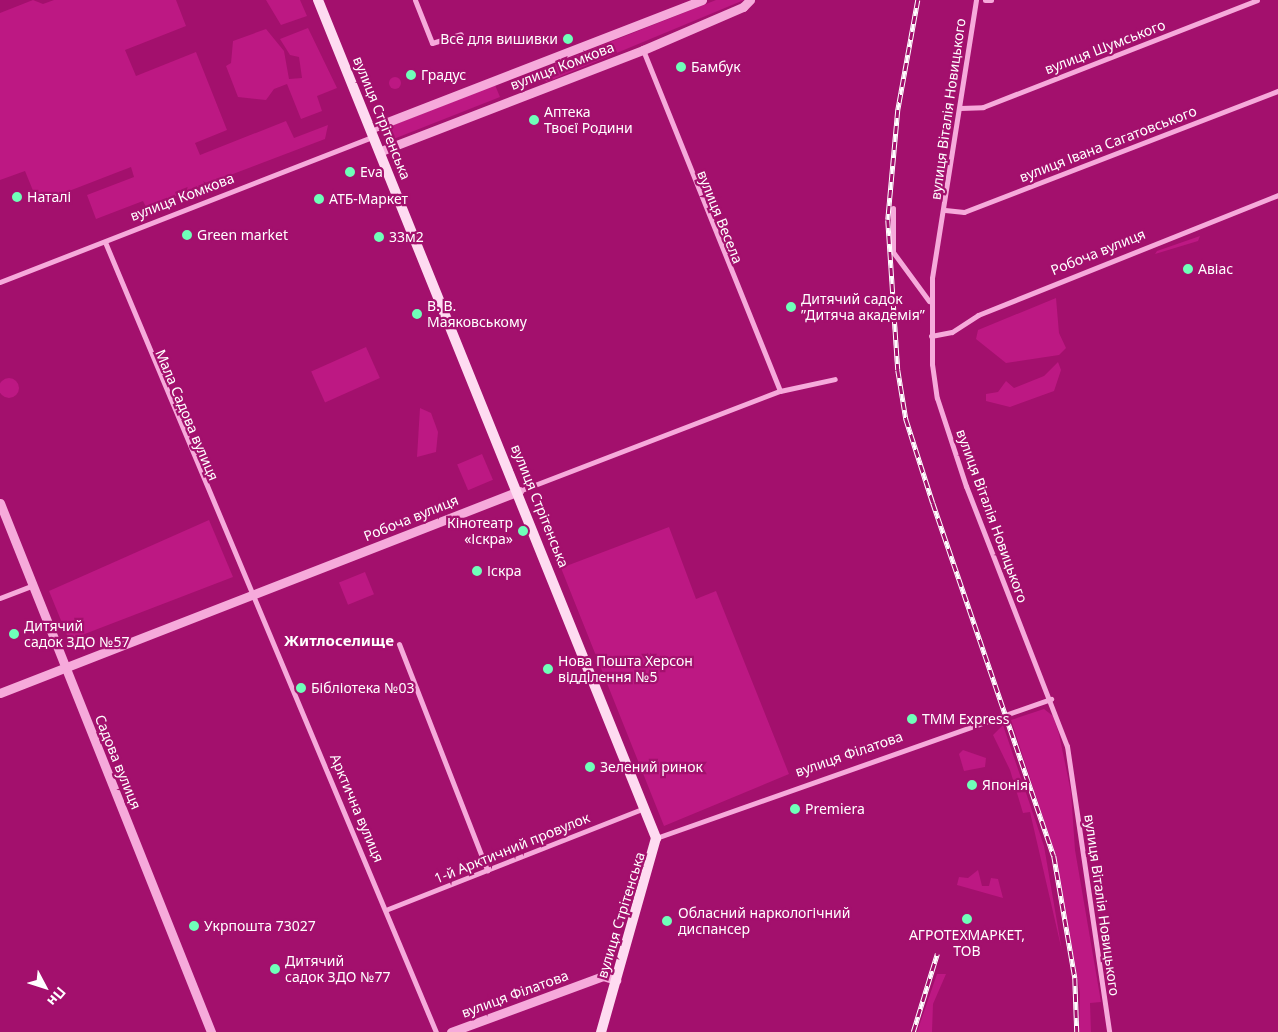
<!DOCTYPE html>
<meta charset="utf-8">
<style>
body{margin:0}
#map{position:relative;width:1278px;height:1032px;overflow:hidden;background:#a3106d;font-family:"Noto Sans",sans-serif}
div>[style]{position:absolute}
.green>*{inset:0;background:#bd1883;transform-origin:0 0}
.round{border-radius:50%}
.minor>*{height:5px;margin:-2.5px;padding:0 2.5px;transform-origin:2.5px;border-radius:2.5px;background:#f6aadb}
.tertiary>*{height:9px;margin:-4.5px;padding:0 4.5px;transform-origin:4.5px;border-radius:4.5px;background:#f6aadb}
.secondary>*{height:10px;margin:-5px;padding:0 5px;transform-origin:5px;border-radius:5px;background:#fedbf1}
.rail>*{height:4.5px;margin-top:-2.25px;transform-origin:0;background:repeating-linear-gradient(90deg,#a3106d 0 8px,#fff 0 16px);box-sizing:border-box;border-block:1px solid #fff}
.dots>*{width:14px;height:14px;translate:-50% -50%;box-sizing:border-box;border:2px solid #a3106d;border-radius:50%}
span{translate:-50% -50%;white-space:nowrap;text-align:center;line-height:1.15;-webkit-text-stroke:4.5px #a3106d;paint-order:stroke}
.poi-label{font-size:14px;color:#fff}
.right{translate:-100% -50%;text-align:right}
.left{translate:0 -50%;text-align:left}
.street-label{font-size:14px;color:#fff}
.neighbourhood-label{font-size:15px;color:#fff;font-weight:700}
.north{position:absolute;left:20px;top:962px;width:50px;height:50px;-webkit-text-stroke:4px #a3106d;paint-order:stroke;rotate:130deg;font-size:14px;font-weight:700;line-height:20px;text-align:center;color:#fff}
.north::after{content:'';display:block;margin:auto;width:18px;height:22px;background:#fff;clip-path:polygon(50% 0,100% 100%,50% 72%,0 100%)}
</style>
<div id="map">
<div class="green">
<div style="clip-path:polygon(33px 0,43px 4px,54px 0,176px 0,186px 26px,125px 50px,136px 76px,196px 52px,227px 130px,195px 143px,200px 155px,286px 121px,294px 138px,328px 125px,325px 139px,146px 207px,143px 201px,96px 219px,87px 195px,134px 177px,131px 167px,38px 203px,25px 171px,0 180px,0 13px)"></div>
<div style="clip-path:polygon(266px 0,300px 0,307px 16px,281px 25px)"></div>
<div style="clip-path:polygon(716px 0,744px 0,547px 82px,540px 77px,542px 69px)"></div>
<div style="clip-path:polygon(308px 28px,337px 88px,317px 96px,322px 111px,301px 119px,287px 84px,274px 89px,266px 100px,238px 97px,226px 66px,231px 63px,233px 41px,266px 29px,284px 51px,289px 79px,302px 78px,299px 57px,290px 55px,280px 39px)"></div>
<div class="round" style="left:389px;top:77px;width:12px;height:12px"></div>
<div style="clip-path:polygon(495px 85px,500px 97px,391px 140px,383px 136px,386px 128px)"></div>
<div style="clip-path:polygon(1200px 236px,1198px 241px,1155px 254px,1157px 251px)"></div>
<div style="clip-path:polygon(1056px 298px,1059px 333px,1066px 348px,1059px 355px,1006px 363px,976px 339px,978px 330px)"></div>
<div style="left:366px;top:347px;width:34px;height:60px;rotate:66deg"></div>
<div style="clip-path:polygon(1058px 362px,1061px 370px,1054px 391px,1010px 407px,986px 401px,986px 394px,998px 392px,1006px 381px,1014px 388px,1044px 376px)"></div>
<div class="round" style="left:-1px;top:378px;width:20px;height:20px"></div>
<div style="clip-path:polygon(420px 408px,431px 413px,438px 432px,436px 452px,417px 457px)"></div>
<div style="left:482px;top:454px;width:28px;height:27px;rotate:67deg"></div>
<div style="clip-path:polygon(209px 520px,233px 577px,69px 640px,49px 591px)"></div>
<div style="clip-path:polygon(669px 527px,696px 599px,716px 591px,789px 774px,664px 826px,561px 568px)"></div>
<div style="left:365px;top:572px;width:24px;height:28px;rotate:68deg"></div>
<div style="clip-path:polygon(1044px 709px,1053px 716px,1059px 734px,1071px 792px,1075px 850px,1101px 1002px,1090px 1003px,1091px 1032px,1079px 1032px,1080px 993px,1056px 857px,1011px 720px)"></div>
<div style="clip-path:polygon(1003px 725px,1044px 846px,1062px 951px,1030px 812px,1023px 813px,1010px 770px,993px 735px)"></div>
<div style="clip-path:polygon(963px 750px,986px 758px,985px 767px,964px 771px,959px 754px)"></div>
<div style="clip-path:polygon(978px 870px,982px 886px,989px 886px,991px 878px,998px 879px,1003px 898px,957px 885px,959px 877px,968px 878px)"></div>
<div style="clip-path:polygon(937px 974px,946px 974px,933px 1004px,932px 1032px,917px 1032px)"></div>
</div>
<div class="minor">
<div style="left:415px;top:0;width:46px;rotate:68.4deg"></div>
<div style="left:432px;top:43px;width:30px;rotate:-17deg"></div>
<div style="left:976px;top:0;width:281px;rotate:99deg"></div>
<div style="left:932px;top:278px;width:86px;rotate:90deg"></div>
<div style="left:932px;top:364px;width:34px;rotate:82deg"></div>
<div style="left:937px;top:398px;width:93px;rotate:71.8deg"></div>
<div style="left:966px;top:486px;width:279px;rotate:68.8deg"></div>
<div style="left:1067px;top:746px;width:289px;rotate:81.6deg"></div>
<div style="left:985px;top:0;width:6px"></div>
<div style="left:643px;top:50px;width:367px;rotate:68.1deg"></div>
<div style="left:960px;top:108px;width:23px;rotate:-2deg"></div>
<div style="left:983px;top:107px;width:294px;rotate:-21.3deg"></div>
<div style="left:893px;top:208px;width:44px;rotate:90deg"></div>
<div style="left:893px;top:252px;width:61px;rotate:53.7deg"></div>
<div style="left:945px;top:210px;width:19px;rotate:6deg"></div>
<div style="left:964px;top:212px;width:337px;rotate:-21.1deg"></div>
<div style="left:105px;top:242px;width:857px;rotate:67.27deg"></div>
<div style="left:0;top:282px;width:401px;rotate:-21.3deg"></div>
<div style="left:931px;top:336px;width:21px;rotate:-11deg"></div>
<div style="left:952px;top:332px;width:31px;rotate:-33deg"></div>
<div style="left:978px;top:315px;width:323px;rotate:-21.8deg"></div>
<div style="left:519px;top:491px;width:280px;rotate:-21deg"></div>
<div style="left:780px;top:391px;width:56px;rotate:-12.3deg"></div>
<div style="left:0;top:598px;width:33px;rotate:-21deg"></div>
<div style="left:399px;top:644px;width:243px;rotate:68.7deg"></div>
<div style="left:656px;top:838px;width:419px;rotate:-19.4deg"></div>
<div style="left:388px;top:909px;width:275px;rotate:-21.5deg"></div>
</div>
<div class="tertiary">
<div style="left:372px;top:128px;width:354px;rotate:-21.2deg"></div>
<div style="left:381px;top:151px;width:281px;rotate:-21.1deg"></div>
<div style="left:643px;top:50px;width:109px;rotate:-23.3deg"></div>
<div style="left:743px;top:7px;width:10px;rotate:-45deg"></div>
<div style="left:0;top:503px;width:570px;rotate:68.25deg"></div>
<div style="left:0;top:693px;width:557px;rotate:-21.27deg"></div>
<div style="left:451px;top:1032px;width:162px;rotate:-20.2deg"></div>
<div style="left:603px;top:976px;width:14px;rotate:17deg"></div>
</div>
<div class="secondary">
<div style="left:318px;top:0;width:904px;rotate:68.03deg"></div>
<div style="left:656px;top:838px;width:202px;rotate:105.8deg"></div>
</div>
<div class="rail">
<div style="left:918px;top:0;width:112px;rotate:100.3deg"></div>
<div style="left:898px;top:110px;width:110px;rotate:95.2deg"></div>
<div style="left:888px;top:220px;width:150px;rotate:86.2deg"></div>
<div style="left:898px;top:370px;width:50px;rotate:80.7deg"></div>
<div style="left:906px;top:419px;width:88px;rotate:72.2deg"></div>
<div style="left:933px;top:503px;width:373px;rotate:71.1deg"></div>
<div style="left:1054px;top:856px;width:124px;rotate:80.2deg"></div>
<div style="left:1075px;top:978px;width:54px;rotate:87.9deg"></div>
<div style="left:913px;top:1032px;width:82px;rotate:-72.9deg"></div>
</div>
<div class="dots">
<div style="left:568px;top:39px;background:#6fffb9"></div>
<div style="left:681px;top:67px;background:#6fffb9"></div>
<div style="left:411px;top:75px;background:#6fffb9"></div>
<div style="left:534px;top:120px;background:#6fffb9"></div>
<div style="left:350px;top:172px;background:#6fffb9"></div>
<div style="left:17px;top:197px;background:#6fffb9"></div>
<div style="left:319px;top:199px;background:#6fffb9"></div>
<div style="left:187px;top:235px;background:#6fffb9"></div>
<div style="left:379px;top:237px;background:#6fffb9"></div>
<div style="left:1188px;top:269px;background:#6fffb9"></div>
<div style="left:791px;top:307px;background:#6fffb9"></div>
<div style="left:417px;top:314px;background:#6fffb9"></div>
<div style="left:523px;top:531px;background:#6fffb9"></div>
<div style="left:477px;top:571px;background:#6fffb9"></div>
<div style="left:14px;top:634px;background:#6fffb9"></div>
<div style="left:548px;top:669px;background:#6fffb9"></div>
<div style="left:301px;top:688px;background:#6fffb9"></div>
<div style="left:912px;top:719px;background:#6fffb9"></div>
<div style="left:590px;top:767px;background:#6fffb9"></div>
<div style="left:972px;top:785px;background:#6fffb9"></div>
<div style="left:795px;top:809px;background:#6fffb9"></div>
<div style="left:967px;top:919px;background:#6fffb9"></div>
<div style="left:667px;top:921px;background:#6fffb9"></div>
<div style="left:194px;top:926px;background:#6fffb9"></div>
<div style="left:275px;top:969px;background:#6fffb9"></div>
</div>
<div class="poi-label">
<span class="right" style="left:558px;top:39px">Все для вишивки</span>
<span class="left" style="left:691px;top:67px">Бамбук</span>
<span class="left" style="left:421px;top:75px">Градус</span>
<span class="left" style="left:544px;top:120px">Аптека<br>Твоєї Родини</span>
<span class="left" style="left:360px;top:172px">Eva</span>
<span class="left" style="left:27px;top:197px">Наталі</span>
<span class="left" style="left:329px;top:199px">АТБ-Маркет</span>
<span class="left" style="left:197px;top:235px">Green market</span>
<span class="left" style="left:389px;top:237px">33м2</span>
<span class="left" style="left:1198px;top:269px">Авіас</span>
<span class="left" style="left:801px;top:307px">Дитячий садок<br>”Дитяча академія”</span>
<span class="left" style="left:427px;top:314px">В. В.<br>Маяковському</span>
<span class="right" style="left:513px;top:531px">Кінотеатр<br>«Іскра»</span>
<span class="left" style="left:487px;top:571px">Іскра</span>
<span class="left" style="left:24px;top:634px">Дитячий<br>садок ЗДО №57</span>
<span class="left" style="left:558px;top:669px">Нова Пошта Херсон<br>відділення №5</span>
<span class="left" style="left:311px;top:688px">Бібліотека №03</span>
<span class="left" style="left:922px;top:719px">TMM Express</span>
<span class="left" style="left:600px;top:767px">Зелений ринок</span>
<span class="left" style="left:982px;top:785px">Японія</span>
<span class="left" style="left:805px;top:809px">Premiera</span>
<span class="left" style="left:678px;top:921px">Обласний наркологічний<br>диспансер</span>
<span class="left" style="left:204px;top:926px">Укрпошта 73027</span>
<span style="left:967px;top:943px">АГРОТЕХМАРКЕТ,<br>ТОВ</span>
<span class="left" style="left:285px;top:969px">Дитячий<br>садок ЗДО №77</span>
</div>
<div class="street-label">
<span style="left:1105px;top:47px;rotate:-21deg">вулиця Шумського</span>
<span style="left:562px;top:66px;rotate:-21deg">вулиця Комкова</span>
<span style="left:948px;top:109px;rotate:-82deg">вулиця Віталія Новицького</span>
<span style="left:382px;top:118px;rotate:68deg">вулиця Стрітенська</span>
<span style="left:1108px;top:144px;rotate:-21deg">вулиця Івана Сагатовського</span>
<span style="left:182px;top:197px;rotate:-21deg">вулиця Комкова</span>
<span style="left:720px;top:217px;rotate:68deg">вулиця Весела</span>
<span style="left:1098px;top:252px;rotate:-22deg">Робоча вулиця</span>
<span style="left:187px;top:415px;rotate:67deg">Мала Садова вулиця</span>
<span style="left:540px;top:506px;rotate:68deg">вулиця Стрітенська</span>
<span style="left:992px;top:516px;rotate:70deg">вулиця Віталія Новицького</span>
<span style="left:411px;top:518px;rotate:-22deg">Робоча вулиця</span>
<span style="left:849px;top:754px;rotate:-19deg">вулиця Філатова</span>
<span style="left:118px;top:762px;rotate:68deg">Садова вулиця</span>
<span style="left:357px;top:808px;rotate:67deg">Арктична вулиця</span>
<span style="left:512px;top:848px;rotate:-22deg">1-й Арктичний провулок</span>
<span style="left:1102px;top:905px;rotate:82deg">вулиця Віталія Новицького</span>
<span style="left:621px;top:915px;rotate:-73deg">вулиця Стрітенська</span>
<span style="left:515px;top:994px;rotate:-20deg">вулиця Філатова</span>
</div>
<div class="neighbourhood-label">
<span style="left:339px;top:641px">Житлоселище</span>
</div>
<div class="north">Пн</div>
</div>
